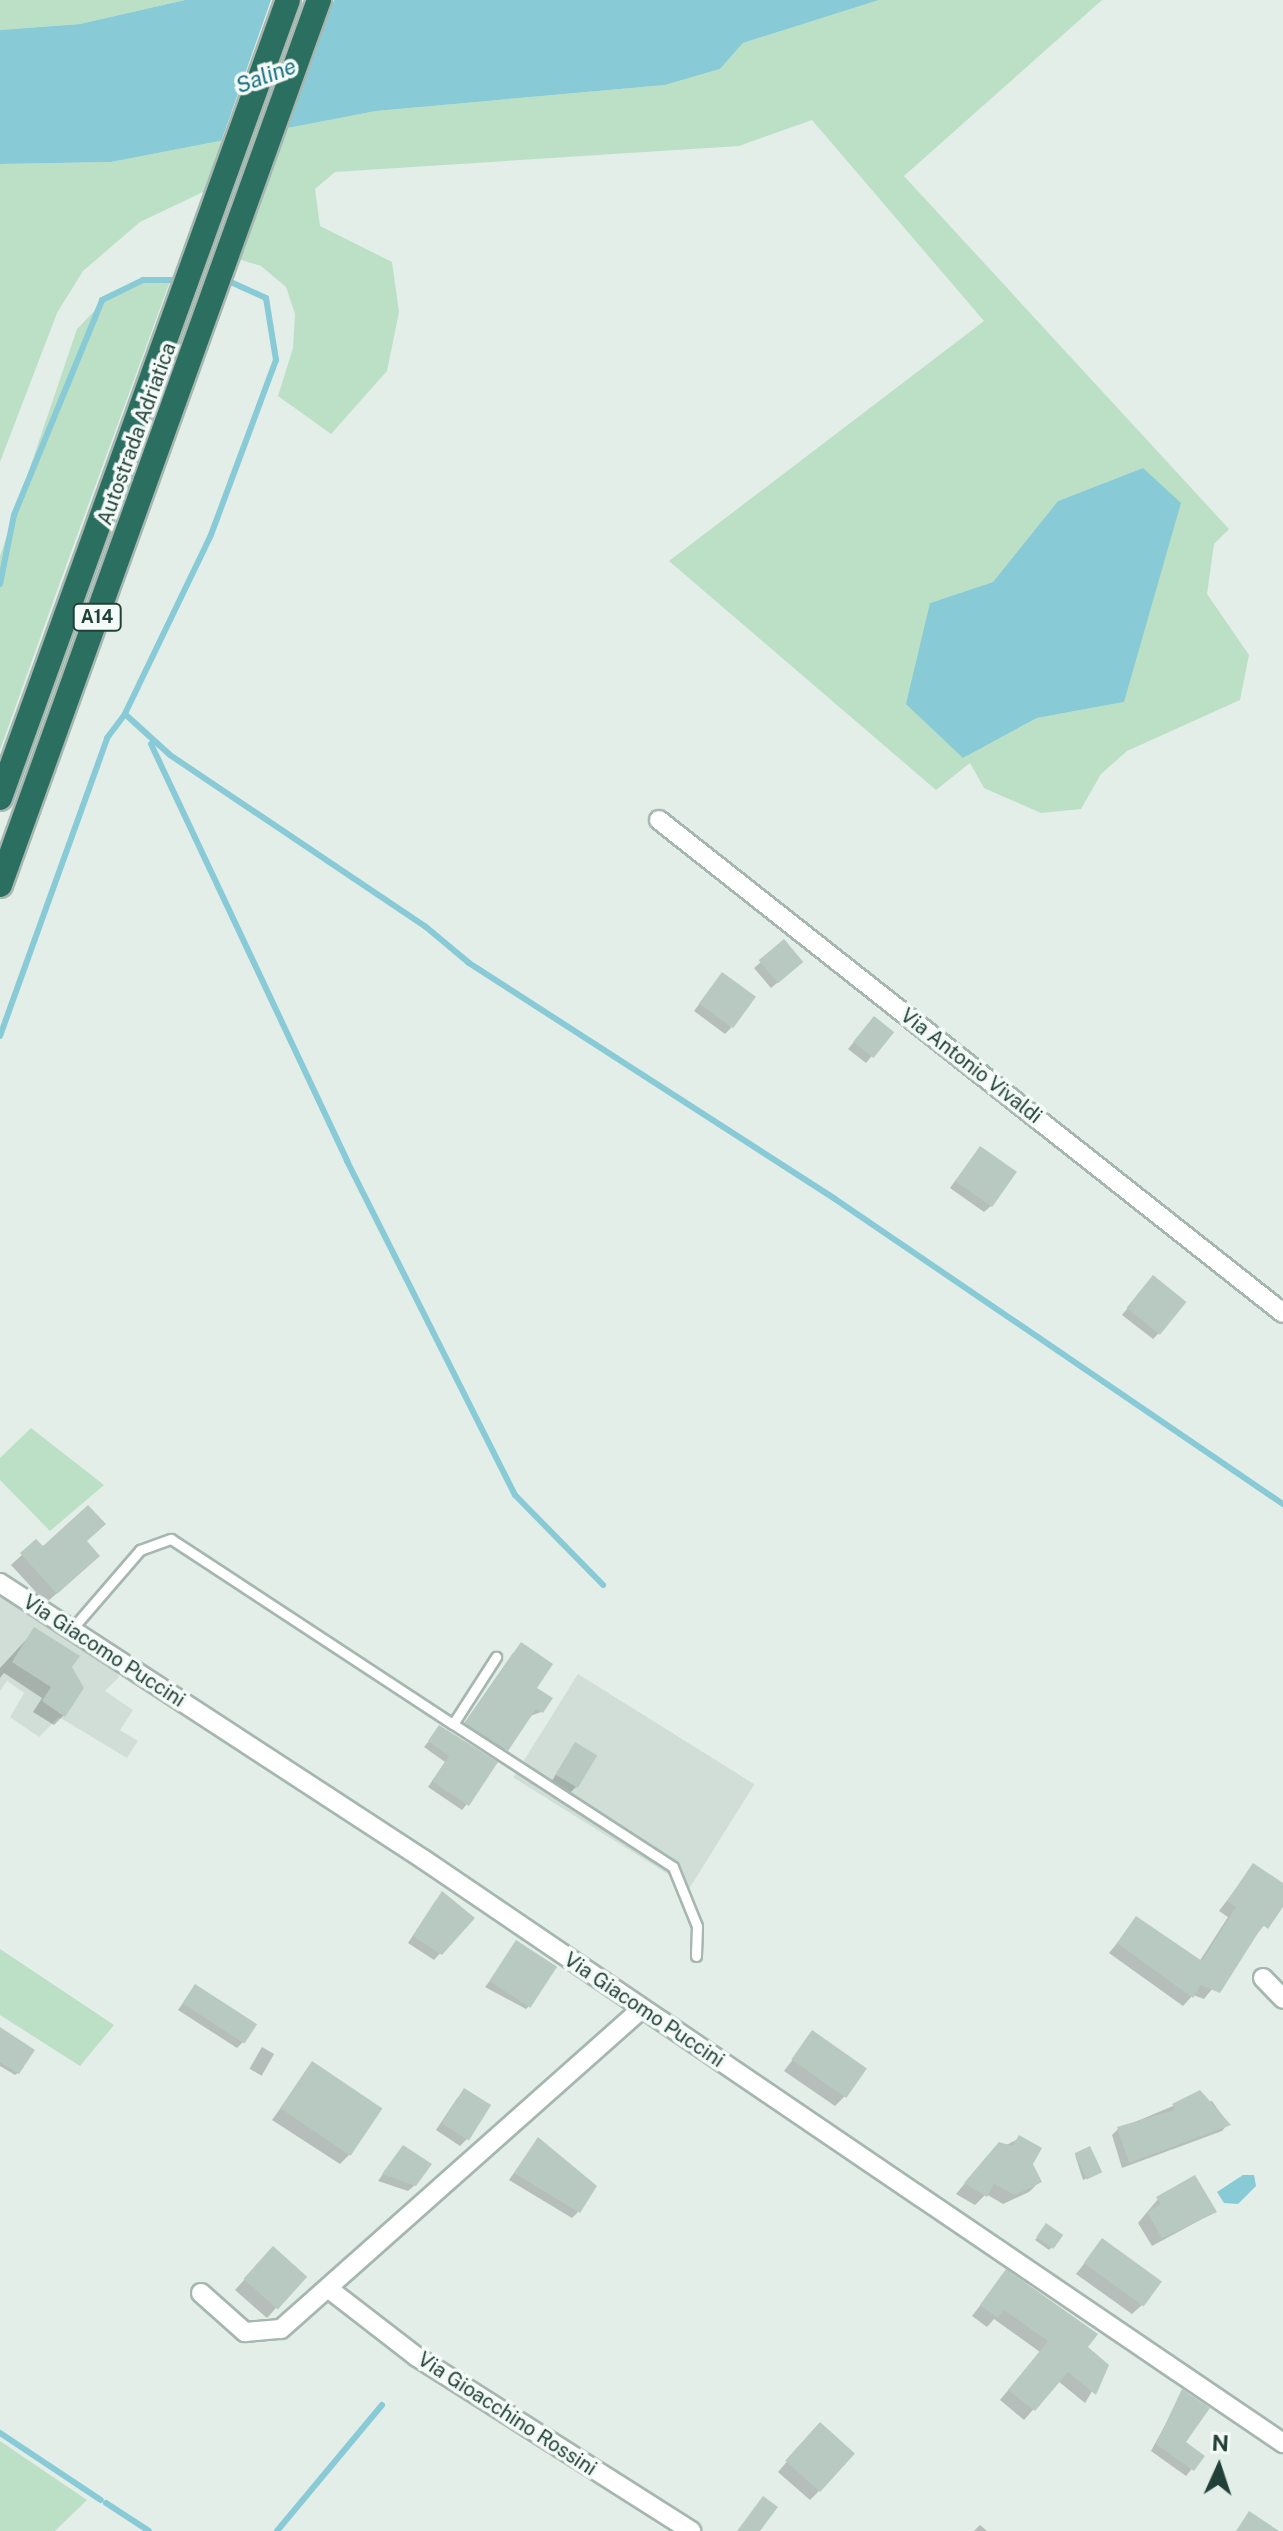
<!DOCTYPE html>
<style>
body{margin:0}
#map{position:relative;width:1283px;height:2531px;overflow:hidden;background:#e3eee9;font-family:"Public Sans",sans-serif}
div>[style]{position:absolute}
.built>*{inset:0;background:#d1ded8;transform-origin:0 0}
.green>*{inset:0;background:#bbe0c5}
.water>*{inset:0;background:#88cad6}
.pier>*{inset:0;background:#e3eee9}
.shadow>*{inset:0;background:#0003;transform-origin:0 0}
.stream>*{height:6px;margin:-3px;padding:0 3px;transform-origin:3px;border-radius:3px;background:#88cad6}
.building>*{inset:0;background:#b8c9c2;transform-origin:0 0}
.roads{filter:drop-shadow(2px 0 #a5b7b0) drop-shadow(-2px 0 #a5b7b0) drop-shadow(0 2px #a5b7b0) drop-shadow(0 -2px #a5b7b0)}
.lane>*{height:9px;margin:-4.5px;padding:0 4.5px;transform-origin:4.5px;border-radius:4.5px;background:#fff}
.street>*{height:18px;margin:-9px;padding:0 9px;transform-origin:9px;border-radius:9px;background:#fff}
.highway>*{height:24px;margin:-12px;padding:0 12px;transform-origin:12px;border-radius:12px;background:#2b6f61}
span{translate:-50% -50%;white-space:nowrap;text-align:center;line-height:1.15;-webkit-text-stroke:7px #f4faf7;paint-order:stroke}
.shield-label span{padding:2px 6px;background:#f4faf7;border:2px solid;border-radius:6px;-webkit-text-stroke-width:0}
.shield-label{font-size:18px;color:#214138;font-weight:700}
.street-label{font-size:20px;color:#214138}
.water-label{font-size:22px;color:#177081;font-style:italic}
.north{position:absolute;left:1179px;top:2427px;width:80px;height:80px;-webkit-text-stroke:6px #f4faf7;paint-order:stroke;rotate:3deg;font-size:22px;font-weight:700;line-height:32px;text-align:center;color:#214138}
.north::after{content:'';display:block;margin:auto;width:28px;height:36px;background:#214138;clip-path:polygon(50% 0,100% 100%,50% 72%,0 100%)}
</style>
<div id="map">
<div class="built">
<div style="clip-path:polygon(0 1587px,110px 1660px,119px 1677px,105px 1691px,133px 1710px,120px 1730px,138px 1741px,127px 1758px,59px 1717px,39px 1737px,10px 1717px,24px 1693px,7px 1681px,0 1691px)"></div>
<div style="left:578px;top:1674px;width:208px;height:122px;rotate:32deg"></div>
</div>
<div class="green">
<div style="clip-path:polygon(0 0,185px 0,80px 24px,0 30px)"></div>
<div style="clip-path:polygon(evenodd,879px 0,1102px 0,904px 176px,1229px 529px,1214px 544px,1207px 594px,1249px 655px,1240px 700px,1127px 751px,1101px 774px,1081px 809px,1041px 813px,984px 788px,970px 763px,936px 790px,669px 561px,984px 321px,812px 120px,739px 146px,335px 172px,315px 189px,320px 226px,392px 262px,399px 312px,387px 371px,331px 434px,278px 396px,293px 348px,295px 314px,286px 287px,261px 266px,238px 259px,270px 160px,140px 222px,83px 271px,57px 313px,0 462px,0 164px,111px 162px,376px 111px,665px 85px,720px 69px,743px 43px,879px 0,1143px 468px,1124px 702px,1037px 718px,963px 758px,930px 603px,993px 582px,1058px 501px,1143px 468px)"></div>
<div style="clip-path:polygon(170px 281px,58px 588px,0 750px,0 556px,77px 329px,104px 301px,143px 282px)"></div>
<div style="clip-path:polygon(31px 1428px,104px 1485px,50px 1531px,0 1480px,0 1458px)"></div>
<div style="clip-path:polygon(0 1949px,114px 2025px,80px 2066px,0 2015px)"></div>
<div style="clip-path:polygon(0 2441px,87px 2500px,55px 2531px,0 2531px)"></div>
</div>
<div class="water">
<div style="clip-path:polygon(185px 0,879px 0,743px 43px,720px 69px,665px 85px,376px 111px,111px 162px,0 164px,0 30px,80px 24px)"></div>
<div style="clip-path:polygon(1143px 468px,1181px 503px,1124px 702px,1037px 718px,963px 758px,906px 704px,930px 603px,993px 582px,1058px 501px)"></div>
<div style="clip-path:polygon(1243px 2175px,1254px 2175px,1256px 2186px,1238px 2204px,1224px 2203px,1217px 2192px)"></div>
</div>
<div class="pier">
<div style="clip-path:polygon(271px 0,334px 0,286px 134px,221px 142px)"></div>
</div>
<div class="shadow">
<div style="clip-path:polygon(761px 962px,795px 968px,771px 988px,754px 968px)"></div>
<div style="clip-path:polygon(716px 981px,731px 1028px,725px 1034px,694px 1011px)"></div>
<div style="clip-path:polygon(868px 1025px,892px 1032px,866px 1063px,848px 1049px)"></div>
<div style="clip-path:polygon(974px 1155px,991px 1206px,984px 1212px,950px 1188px)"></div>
<div style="clip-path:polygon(1147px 1284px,1159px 1333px,1153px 1339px,1122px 1315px)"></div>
<div style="clip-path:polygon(36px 1542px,42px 1549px,85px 1542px,87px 1566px,46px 1603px,11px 1565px)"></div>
<div style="clip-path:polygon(35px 1630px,70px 1667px,64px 1715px,54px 1725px,33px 1712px,42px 1698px,4px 1673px,0 1678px,0 1668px)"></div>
<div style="clip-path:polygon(513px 1653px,541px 1712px,528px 1717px,498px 1758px,458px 1732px)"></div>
<div style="clip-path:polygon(440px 1728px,467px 1804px,462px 1810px,428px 1787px,445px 1762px,424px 1747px)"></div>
<div style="clip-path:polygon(575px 1745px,576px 1787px,570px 1793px,551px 1782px)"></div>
<div style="clip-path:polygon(1254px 1865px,1283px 1886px,1283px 1902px,1204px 1999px,1193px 1995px,1183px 2006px,1109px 1953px,1137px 1919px,1199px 1962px,1228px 1917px,1219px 1911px)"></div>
<div style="clip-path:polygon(436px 1900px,472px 1918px,434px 1960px,408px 1943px)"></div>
<div style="clip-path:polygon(513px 1951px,532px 2003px,526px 2009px,485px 1987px)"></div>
<div style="clip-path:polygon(195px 1986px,243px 2042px,237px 2048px,178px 2010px)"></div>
<div style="clip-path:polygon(0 2029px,18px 2073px,15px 2075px,0 2066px)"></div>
<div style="clip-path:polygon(813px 2033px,845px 2096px,835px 2106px,784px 2071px)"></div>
<div style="left:262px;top:2047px;width:14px;height:25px;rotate:30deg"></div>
<div style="clip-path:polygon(312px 2064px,350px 2154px,340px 2164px,272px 2120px)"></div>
<div style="clip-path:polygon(458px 2097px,467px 2139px,460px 2146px,436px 2130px)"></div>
<div style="clip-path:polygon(1212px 2101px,1228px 2124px,1222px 2131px,1122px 2168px,1112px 2135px,1118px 2129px,1173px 2106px)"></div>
<div style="clip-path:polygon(1020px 2138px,1039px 2182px,1029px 2192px,1003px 2204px,986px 2194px,975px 2205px,956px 2194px,989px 2154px)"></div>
<div style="clip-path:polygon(538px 2139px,578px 2212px,572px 2218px,509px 2180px)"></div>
<div style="clip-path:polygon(397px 2154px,415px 2185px,408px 2191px,378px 2181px)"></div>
<div style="clip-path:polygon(1075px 2155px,1100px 2172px,1083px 2180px)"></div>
<div style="clip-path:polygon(1158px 2199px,1215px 2212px,1152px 2246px,1138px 2223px)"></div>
<div style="clip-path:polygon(1044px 2228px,1052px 2247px,1049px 2250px,1035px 2240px)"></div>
<div style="clip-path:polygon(1102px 2241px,1142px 2305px,1132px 2314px,1076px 2274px)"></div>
<div style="clip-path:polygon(263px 2259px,276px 2308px,267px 2318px,235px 2290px)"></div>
<div style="clip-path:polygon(1006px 2272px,1107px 2366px,1085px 2403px,1058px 2381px,1024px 2420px,1000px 2400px,1040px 2352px,994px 2319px,987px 2327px,972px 2316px)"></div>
<div style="clip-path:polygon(1183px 2392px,1183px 2442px,1202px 2456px,1186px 2476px,1151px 2451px)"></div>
<div style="clip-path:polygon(810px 2435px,820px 2490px,810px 2500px,778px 2472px)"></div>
<div style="clip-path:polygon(980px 2525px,987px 2531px,974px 2531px)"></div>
</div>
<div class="stream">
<div style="left:224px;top:279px;width:46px;rotate:24.3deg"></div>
<div style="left:266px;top:298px;width:63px;rotate:80.8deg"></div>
<div style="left:276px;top:360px;width:187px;rotate:110.4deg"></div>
<div style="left:211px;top:535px;width:199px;rotate:115.7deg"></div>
<div style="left:125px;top:714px;width:61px;rotate:42.3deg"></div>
<div style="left:170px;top:755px;width:308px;rotate:33.9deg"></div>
<div style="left:426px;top:927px;width:56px;rotate:39.9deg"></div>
<div style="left:469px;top:963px;width:435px;rotate:32.8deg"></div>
<div style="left:835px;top:1199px;width:542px;rotate:34.25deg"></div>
<div style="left:0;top:584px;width:70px;rotate:-78.5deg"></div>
<div style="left:14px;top:515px;width:232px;rotate:-67.7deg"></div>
<div style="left:102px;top:300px;width:46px;rotate:-26deg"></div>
<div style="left:143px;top:280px;width:37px"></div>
<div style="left:151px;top:744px;width:461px;rotate:64.8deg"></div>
<div style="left:347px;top:1161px;width:374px;rotate:63.3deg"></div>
<div style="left:515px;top:1495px;width:126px;rotate:45.6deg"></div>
<div style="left:0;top:1036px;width:317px;rotate:-70.2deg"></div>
<div style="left:107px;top:738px;width:30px;rotate:-53deg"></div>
<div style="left:0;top:2433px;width:121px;rotate:33.6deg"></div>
<div style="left:106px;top:2503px;width:51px;rotate:33.1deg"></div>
<div style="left:277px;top:2531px;width:164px;rotate:-50.2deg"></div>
</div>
<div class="building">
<div style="left:784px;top:939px;width:30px;height:33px;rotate:50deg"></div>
<div style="left:722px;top:972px;width:42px;height:39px;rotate:36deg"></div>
<div style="left:874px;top:1016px;width:26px;height:33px;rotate:39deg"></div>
<div style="left:980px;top:1146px;width:45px;height:43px;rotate:35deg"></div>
<div style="left:1153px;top:1275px;width:43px;height:42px;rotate:39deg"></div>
<div style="clip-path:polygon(88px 1505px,106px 1524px,87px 1541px,100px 1556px,57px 1594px,20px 1553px,36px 1539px,43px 1546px)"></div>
<div style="clip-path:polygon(34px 1627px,80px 1656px,72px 1667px,84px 1688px,65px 1717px,42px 1701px,51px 1687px,12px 1662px)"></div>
<div style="clip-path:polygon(521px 1642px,553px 1664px,537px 1688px,553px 1698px,543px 1713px,536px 1709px,508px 1751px,465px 1723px)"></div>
<div style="clip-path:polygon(439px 1725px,498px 1762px,469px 1806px,432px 1781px,449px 1756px,428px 1741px)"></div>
<div style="left:575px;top:1742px;width:26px;height:38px;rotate:31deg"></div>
<div style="clip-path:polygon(1253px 1863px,1283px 1883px,1283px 1907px,1268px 1929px,1263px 1925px,1220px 1993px,1201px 1985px,1193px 1998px,1117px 1943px,1136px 1916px,1202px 1961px,1236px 1907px,1227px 1901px)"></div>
<div style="clip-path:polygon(442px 1891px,475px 1918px,442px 1955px,413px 1936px)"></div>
<div style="left:516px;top:1940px;width:49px;height:49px;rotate:33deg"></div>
<div style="left:195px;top:1984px;width:74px;height:23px;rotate:33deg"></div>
<div style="clip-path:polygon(0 2027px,35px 2050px,19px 2074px,0 2062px)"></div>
<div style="left:812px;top:2030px;width:67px;height:36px;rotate:35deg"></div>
<div style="left:312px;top:2061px;width:85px;height:57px;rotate:34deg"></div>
<div style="left:464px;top:2088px;width:32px;height:42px;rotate:32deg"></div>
<div style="clip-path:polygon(1200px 2090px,1231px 2125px,1129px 2163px,1117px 2127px,1175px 2110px,1172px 2104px)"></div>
<div style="clip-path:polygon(1019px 2135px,1042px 2148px,1033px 2164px,1042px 2182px,1015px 2195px,994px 2184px,987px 2197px,964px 2183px,999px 2142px,1013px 2146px)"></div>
<div style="clip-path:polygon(538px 2137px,597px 2186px,580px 2213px,514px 2173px)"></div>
<div style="clip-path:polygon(403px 2145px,432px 2164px,416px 2186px,382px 2174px)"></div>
<div style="left:1090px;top:2146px;width:29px;height:17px;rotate:65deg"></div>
<div style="clip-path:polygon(1195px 2175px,1217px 2212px,1162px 2238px,1147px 2212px,1161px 2204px,1156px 2197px)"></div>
<div style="left:1046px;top:2223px;width:21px;height:17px;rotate:35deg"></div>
<div style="left:1102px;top:2238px;width:74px;height:31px;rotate:36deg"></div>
<div style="left:273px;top:2246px;width:46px;height:44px;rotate:42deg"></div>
<div style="clip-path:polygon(1006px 2269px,1098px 2334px,1088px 2347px,1109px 2365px,1096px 2395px,1068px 2372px,1035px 2411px,1008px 2390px,1048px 2341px,1004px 2310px,998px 2318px,980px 2305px)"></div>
<div style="clip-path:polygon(1182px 2389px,1210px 2408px,1186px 2442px,1205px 2456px,1194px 2471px,1156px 2444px)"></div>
<div style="left:820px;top:2422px;width:47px;height:52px;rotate:42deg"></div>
<div style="clip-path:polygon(763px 2496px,778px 2507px,760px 2531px,737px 2531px)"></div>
<div style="clip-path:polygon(1249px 2511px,1279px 2531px,1236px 2531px)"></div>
</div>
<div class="roads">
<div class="lane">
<div style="left:71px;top:1630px;width:106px;rotate:-49.2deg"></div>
<div style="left:140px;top:1550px;width:33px;rotate:-20deg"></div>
<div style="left:171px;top:1539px;width:337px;rotate:33.3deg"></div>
<div style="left:453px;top:1724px;width:80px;rotate:-57.3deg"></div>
<div style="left:453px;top:1724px;width:262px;rotate:33deg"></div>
<div style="left:673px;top:1867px;width:64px;rotate:67.9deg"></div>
<div style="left:697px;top:1926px;width:30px;rotate:92deg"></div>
</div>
<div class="street">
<div style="left:659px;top:820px;width:795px;rotate:38.31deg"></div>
<div style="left:0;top:1583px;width:505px;rotate:33.12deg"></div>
<div style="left:423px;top:1859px;width:1040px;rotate:34.18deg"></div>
<div style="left:1263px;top:1978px;width:29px;rotate:46deg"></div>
<div style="left:329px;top:2289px;width:111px;rotate:37.7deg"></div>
<div style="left:417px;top:2357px;width:325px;rotate:32.4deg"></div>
<div style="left:201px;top:2293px;width:59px;rotate:41.6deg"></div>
<div style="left:245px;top:2332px;width:36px;rotate:-5deg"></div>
<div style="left:281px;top:2329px;width:482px;rotate:-41.6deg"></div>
</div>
<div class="highway">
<div style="left:0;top:798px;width:848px;rotate:-70.16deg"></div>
<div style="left:0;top:885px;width:941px;rotate:-70.18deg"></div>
</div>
</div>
<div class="shield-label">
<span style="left:97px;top:617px">A14</span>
</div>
<div class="street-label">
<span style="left:137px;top:434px;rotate:-70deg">Autostrada Adriatica</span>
<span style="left:971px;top:1066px;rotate:38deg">Via Antonio Vivaldi</span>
<span style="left:104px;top:1651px;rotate:33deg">Via Giacomo Puccini</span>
<span style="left:644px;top:2010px;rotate:34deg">Via Giacomo Puccini</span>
<span style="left:507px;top:2414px;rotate:33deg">Via Gioacchino Rossini</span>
</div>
<div class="water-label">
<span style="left:266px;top:76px;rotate:-20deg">Saline</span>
</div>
<div class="north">N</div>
</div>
